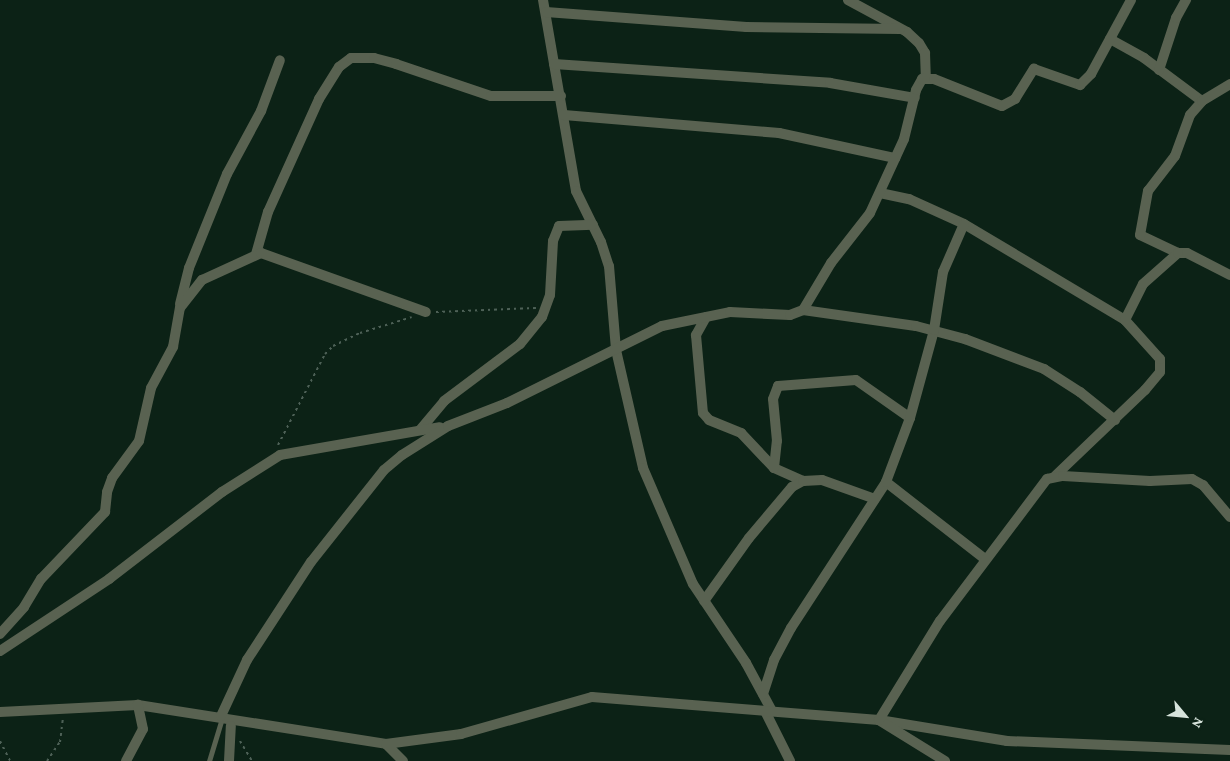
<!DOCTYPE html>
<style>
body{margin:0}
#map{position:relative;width:1230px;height:761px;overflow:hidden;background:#0c2216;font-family:"Crimson Pro",serif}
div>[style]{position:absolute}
.path>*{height:2px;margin-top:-1px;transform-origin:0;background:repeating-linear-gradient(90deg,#4e6157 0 2.5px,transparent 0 6.5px)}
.lane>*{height:5px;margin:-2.5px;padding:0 2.5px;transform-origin:2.5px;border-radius:2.5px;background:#596251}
.street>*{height:10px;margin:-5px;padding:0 5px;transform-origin:5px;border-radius:5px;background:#596251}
span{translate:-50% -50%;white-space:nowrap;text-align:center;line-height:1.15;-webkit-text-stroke:5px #0c2216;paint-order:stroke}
.north{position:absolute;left:1160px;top:691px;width:50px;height:50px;-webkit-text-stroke:4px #0c2216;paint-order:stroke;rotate:118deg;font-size:14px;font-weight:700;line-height:20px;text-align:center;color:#d7e4dc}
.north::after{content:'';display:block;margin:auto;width:18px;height:22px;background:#d7e4dc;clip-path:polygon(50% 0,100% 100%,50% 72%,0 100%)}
</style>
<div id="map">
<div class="path">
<div style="left:436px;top:312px;width:100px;rotate:-2.3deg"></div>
<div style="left:278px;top:445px;width:102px;rotate:-62.7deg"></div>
<div style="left:325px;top:354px;width:11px;rotate:-45deg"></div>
<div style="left:333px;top:346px;width:30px;rotate:-26deg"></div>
<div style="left:360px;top:333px;width:54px;rotate:-17.1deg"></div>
<div style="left:0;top:741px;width:22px;rotate:63deg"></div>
<div style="left:240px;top:741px;width:23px;rotate:59deg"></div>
<div style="left:47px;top:761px;width:23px;rotate:-56deg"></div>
<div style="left:60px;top:742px;width:24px;rotate:-83deg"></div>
</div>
<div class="lane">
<div style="left:209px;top:761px;width:45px;rotate:-73.2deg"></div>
</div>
<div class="street">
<div style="left:543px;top:0;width:194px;rotate:80.2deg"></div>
<div style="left:576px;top:191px;width:57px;rotate:63.9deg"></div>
<div style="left:601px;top:242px;width:25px;rotate:72deg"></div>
<div style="left:609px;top:266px;width:84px;rotate:85.2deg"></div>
<div style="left:616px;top:350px;width:121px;rotate:77.1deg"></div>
<div style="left:643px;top:468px;width:126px;rotate:66.7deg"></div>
<div style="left:693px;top:584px;width:95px;rotate:56.1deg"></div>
<div style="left:746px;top:663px;width:55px;rotate:61.6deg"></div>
<div style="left:848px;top:0;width:67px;rotate:28.5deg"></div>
<div style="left:907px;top:32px;width:16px;rotate:43deg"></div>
<div style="left:919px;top:43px;width:12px;rotate:59deg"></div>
<div style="left:925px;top:53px;width:25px;rotate:88deg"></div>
<div style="left:546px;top:12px;width:201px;rotate:4.3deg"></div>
<div style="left:746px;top:27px;width:154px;rotate:0.7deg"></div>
<div style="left:1110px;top:39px;width:39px;rotate:29deg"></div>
<div style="left:1144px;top:58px;width:72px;rotate:36.6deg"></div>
<div style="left:554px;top:64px;width:277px;rotate:3.9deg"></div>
<div style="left:830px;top:83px;width:86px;rotate:10deg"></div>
<div style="left:1159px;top:70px;width:55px;rotate:-71.9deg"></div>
<div style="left:1176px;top:18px;width:21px;rotate:-61deg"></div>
<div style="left:564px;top:115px;width:216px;rotate:4.8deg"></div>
<div style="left:779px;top:133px;width:119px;rotate:12.2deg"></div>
<div style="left:880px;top:193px;width:30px;rotate:12deg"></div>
<div style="left:909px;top:199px;width:60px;rotate:24.4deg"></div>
<div style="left:964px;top:224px;width:187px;rotate:30.8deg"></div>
<div style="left:1178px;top:253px;width:42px;rotate:-154.7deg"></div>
<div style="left:1140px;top:235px;width:45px;rotate:-79.7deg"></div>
<div style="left:1148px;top:191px;width:44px;rotate:-52.4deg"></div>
<div style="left:1175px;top:156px;width:44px;rotate:-69.9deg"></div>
<div style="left:1190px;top:115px;width:18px;rotate:-49deg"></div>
<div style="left:1202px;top:101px;width:33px;rotate:-31deg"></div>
<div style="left:256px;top:254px;width:44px;rotate:-74.1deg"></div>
<div style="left:268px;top:212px;width:124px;rotate:-65.7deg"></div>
<div style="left:319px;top:99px;width:38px;rotate:-58deg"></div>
<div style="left:339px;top:67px;width:15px;rotate:-37deg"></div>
<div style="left:351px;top:58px;width:23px"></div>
<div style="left:374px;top:58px;width:23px;rotate:15deg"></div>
<div style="left:396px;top:64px;width:100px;rotate:18.6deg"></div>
<div style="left:491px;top:96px;width:70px"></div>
<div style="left:180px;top:304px;width:37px;rotate:-76deg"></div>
<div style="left:189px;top:268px;width:101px;rotate:-68deg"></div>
<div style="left:227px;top:174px;width:72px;rotate:-61.6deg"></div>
<div style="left:261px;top:111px;width:54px;rotate:-69.6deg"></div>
<div style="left:803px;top:310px;width:114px;rotate:8.1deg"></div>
<div style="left:916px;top:326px;width:51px;rotate:14.9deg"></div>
<div style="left:965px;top:339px;width:85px;rotate:20.8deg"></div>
<div style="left:1044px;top:369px;width:43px;rotate:32.6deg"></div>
<div style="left:1080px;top:392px;width:45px;rotate:38.7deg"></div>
<div style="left:706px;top:317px;width:21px;rotate:119deg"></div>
<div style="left:696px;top:335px;width:78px;rotate:84.9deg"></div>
<div style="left:703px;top:413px;width:9px;rotate:49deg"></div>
<div style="left:709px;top:420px;width:35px;rotate:22deg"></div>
<div style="left:741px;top:433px;width:48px;rotate:46.7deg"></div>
<div style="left:774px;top:468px;width:32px;rotate:24deg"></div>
<div style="left:420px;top:430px;width:38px;rotate:-50deg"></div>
<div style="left:444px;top:401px;width:95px;rotate:-36.9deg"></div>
<div style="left:520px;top:344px;width:35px;rotate:-51deg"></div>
<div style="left:542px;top:317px;width:23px;rotate:-70deg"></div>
<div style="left:550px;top:295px;width:54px;rotate:-86.8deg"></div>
<div style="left:553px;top:241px;width:16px;rotate:-68deg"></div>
<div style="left:559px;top:226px;width:34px;rotate:-2deg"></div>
<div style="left:774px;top:468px;width:27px;rotate:-84deg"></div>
<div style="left:777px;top:441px;width:42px;rotate:-95.4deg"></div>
<div style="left:773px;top:399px;width:14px;rotate:-69deg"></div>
<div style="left:778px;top:386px;width:78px;rotate:-4.4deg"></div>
<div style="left:856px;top:380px;width:66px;rotate:35.1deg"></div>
<div style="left:1054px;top:477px;width:126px;rotate:-43.7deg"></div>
<div style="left:1145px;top:390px;width:23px;rotate:-50deg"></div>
<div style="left:1160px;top:372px;width:13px;rotate:-90deg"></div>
<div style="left:1160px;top:359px;width:52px;rotate:-131.9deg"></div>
<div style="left:1125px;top:320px;width:40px;rotate:-63.4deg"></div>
<div style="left:1143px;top:284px;width:47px;rotate:-41.5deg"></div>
<div style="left:1178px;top:253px;width:9px"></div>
<div style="left:1187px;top:253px;width:48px;rotate:27.1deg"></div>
<div style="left:886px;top:482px;width:125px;rotate:37.9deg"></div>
<div style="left:704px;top:601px;width:77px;rotate:-54.5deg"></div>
<div style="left:749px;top:538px;width:67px;rotate:-49.9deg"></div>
<div style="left:792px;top:487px;width:13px;rotate:-29deg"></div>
<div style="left:803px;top:481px;width:19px;rotate:-3deg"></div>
<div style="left:822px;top:480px;width:56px;rotate:19.7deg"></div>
<div style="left:0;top:634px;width:36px;rotate:-48deg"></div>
<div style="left:24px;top:607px;width:33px;rotate:-59deg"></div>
<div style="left:41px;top:579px;width:93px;rotate:-46.3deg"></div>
<div style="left:105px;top:512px;width:20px;rotate:-84deg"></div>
<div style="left:107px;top:492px;width:15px;rotate:-70deg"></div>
<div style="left:112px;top:478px;width:46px;rotate:-53.9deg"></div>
<div style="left:139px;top:441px;width:54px;rotate:-77.2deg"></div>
<div style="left:151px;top:388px;width:47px;rotate:-61.8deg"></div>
<div style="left:173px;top:347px;width:40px;rotate:-80deg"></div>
<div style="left:180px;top:308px;width:36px;rotate:-52deg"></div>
<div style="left:202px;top:280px;width:65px;rotate:-24.6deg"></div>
<div style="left:261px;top:253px;width:175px;rotate:19.7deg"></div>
<div style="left:0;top:651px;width:131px;rotate:-33.4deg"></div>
<div style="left:109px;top:579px;width:143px;rotate:-37.6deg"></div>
<div style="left:222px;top:492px;width:69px;rotate:-32.5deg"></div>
<div style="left:280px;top:455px;width:162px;rotate:-9.9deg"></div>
<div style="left:763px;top:694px;width:36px;rotate:-72deg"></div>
<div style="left:774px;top:660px;width:36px;rotate:-62deg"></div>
<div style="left:791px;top:628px;width:174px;rotate:-56.9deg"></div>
<div style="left:886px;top:482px;width:68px;rotate:-69.4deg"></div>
<div style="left:910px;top:418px;width:91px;rotate:-74.7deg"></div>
<div style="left:934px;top:330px;width:59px;rotate:-81.2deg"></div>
<div style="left:943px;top:272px;width:52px;rotate:-66.4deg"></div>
<div style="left:765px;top:711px;width:56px;rotate:63.4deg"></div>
<div style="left:0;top:712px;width:138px;rotate:-2.9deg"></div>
<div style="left:138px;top:705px;width:251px;rotate:8.9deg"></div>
<div style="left:386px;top:744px;width:76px;rotate:-7.6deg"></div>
<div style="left:461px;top:734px;width:136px;rotate:-15.8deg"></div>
<div style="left:592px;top:697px;width:288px;rotate:4.6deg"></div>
<div style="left:879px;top:720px;width:130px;rotate:9.3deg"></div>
<div style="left:1007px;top:741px;width:223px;rotate:2.3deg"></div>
<div style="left:221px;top:716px;width:62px;rotate:-65.1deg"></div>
<div style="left:247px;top:660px;width:117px;rotate:-56.9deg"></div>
<div style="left:311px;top:562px;width:117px;rotate:-51.6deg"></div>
<div style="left:384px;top:470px;width:23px;rotate:-40deg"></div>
<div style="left:402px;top:455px;width:54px;rotate:-32.2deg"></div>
<div style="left:448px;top:426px;width:63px;rotate:-21.3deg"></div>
<div style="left:507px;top:403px;width:173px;rotate:-26.4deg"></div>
<div style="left:662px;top:326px;width:69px;rotate:-11.6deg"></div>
<div style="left:730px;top:312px;width:60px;rotate:2.9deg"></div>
<div style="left:790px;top:315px;width:14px;rotate:-21deg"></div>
<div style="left:803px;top:310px;width:55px;rotate:-59.2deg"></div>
<div style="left:831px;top:263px;width:63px;rotate:-52deg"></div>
<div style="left:870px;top:213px;width:81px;rotate:-65.3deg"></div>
<div style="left:904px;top:139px;width:50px;rotate:-76.2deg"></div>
<div style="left:916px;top:90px;width:13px;rotate:-61deg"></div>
<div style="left:922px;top:79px;width:12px"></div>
<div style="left:934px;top:79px;width:73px;rotate:21.7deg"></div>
<div style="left:1002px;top:106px;width:15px;rotate:-28deg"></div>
<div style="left:1015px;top:99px;width:36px;rotate:-58deg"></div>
<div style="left:1034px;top:69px;width:49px;rotate:19.2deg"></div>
<div style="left:1080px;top:85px;width:16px;rotate:-45deg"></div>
<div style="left:1091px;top:74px;width:84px;rotate:-61.6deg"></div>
<div style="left:386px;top:744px;width:24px;rotate:45deg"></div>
<div style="left:126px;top:761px;width:36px;rotate:-62deg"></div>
<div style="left:143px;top:729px;width:25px;rotate:-102deg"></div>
<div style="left:229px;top:761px;width:35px;rotate:-87deg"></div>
<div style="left:945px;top:761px;width:78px;rotate:-148.2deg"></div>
<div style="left:879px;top:720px;width:116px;rotate:-58.4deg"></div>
<div style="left:940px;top:621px;width:178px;rotate:-53deg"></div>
<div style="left:1047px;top:479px;width:16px;rotate:-11deg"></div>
<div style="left:1063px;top:476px;width:87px;rotate:3.3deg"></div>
<div style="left:1150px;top:481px;width:42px;rotate:-2.7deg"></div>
<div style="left:1192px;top:479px;width:13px;rotate:29deg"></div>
<div style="left:1203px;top:485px;width:42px;rotate:49.8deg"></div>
</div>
<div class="north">N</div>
</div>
